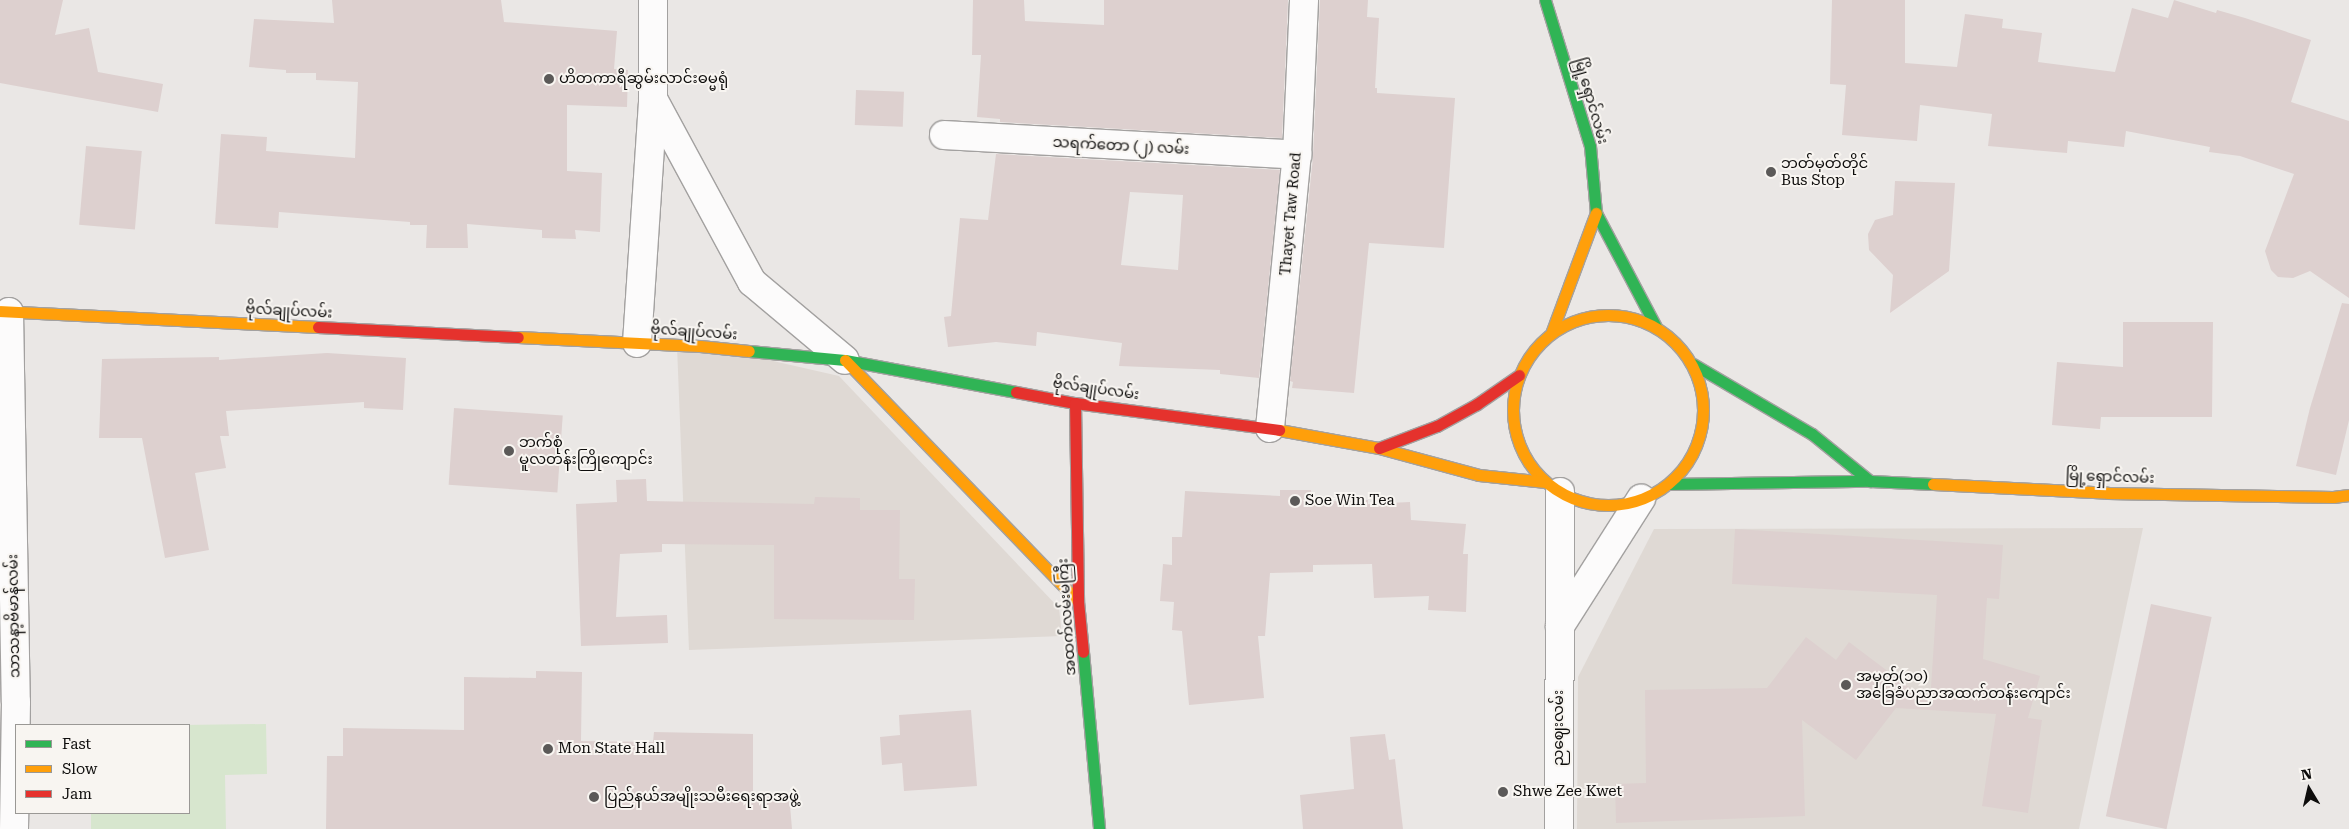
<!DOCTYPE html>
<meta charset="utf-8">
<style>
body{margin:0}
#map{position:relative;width:2349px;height:829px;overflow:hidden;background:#eae7e5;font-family:"Roboto Serif","Noto Sans Myanmar",serif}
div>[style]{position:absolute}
.built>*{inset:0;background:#dfd9d4}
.green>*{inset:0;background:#d7e6ce}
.building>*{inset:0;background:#ddd0cf;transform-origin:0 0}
.roads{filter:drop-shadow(1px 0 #a3a1a0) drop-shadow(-1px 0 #a3a1a0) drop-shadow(0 1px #a3a1a0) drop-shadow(0 -1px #a3a1a0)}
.street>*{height:28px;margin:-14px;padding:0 14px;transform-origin:14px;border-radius:14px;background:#fcfbfb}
.fast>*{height:11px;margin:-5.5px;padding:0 5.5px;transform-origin:5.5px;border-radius:5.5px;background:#30b455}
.slow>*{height:11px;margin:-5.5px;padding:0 5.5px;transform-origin:5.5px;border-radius:5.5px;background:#ff9f0a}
.slow>.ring{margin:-5.5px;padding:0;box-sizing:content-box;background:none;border:11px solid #ff9f0a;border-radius:50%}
.jam>*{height:11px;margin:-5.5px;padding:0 5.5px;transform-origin:5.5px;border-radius:5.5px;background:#e5322d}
.dots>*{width:14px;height:14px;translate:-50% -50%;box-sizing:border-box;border:2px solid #f8f5f1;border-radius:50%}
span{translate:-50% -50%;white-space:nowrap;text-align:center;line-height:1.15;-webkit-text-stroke:4px #f8f5f1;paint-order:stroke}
.poi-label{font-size:15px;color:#0e0d0c}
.left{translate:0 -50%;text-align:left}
.street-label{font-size:15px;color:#0e0d0c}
.legend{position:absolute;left:15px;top:724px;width:175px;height:90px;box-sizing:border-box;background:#f8f5f1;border:1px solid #9a9895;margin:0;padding:6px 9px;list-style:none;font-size:15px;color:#0e0d0c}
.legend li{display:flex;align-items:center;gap:10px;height:25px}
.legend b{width:25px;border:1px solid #9a9895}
.north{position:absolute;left:2284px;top:764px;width:50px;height:50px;-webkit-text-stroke:4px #f8f5f1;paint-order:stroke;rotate:351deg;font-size:14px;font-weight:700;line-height:20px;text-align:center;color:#0e0d0c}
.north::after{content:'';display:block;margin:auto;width:18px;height:22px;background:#0e0d0c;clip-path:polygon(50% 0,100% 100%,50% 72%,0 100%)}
</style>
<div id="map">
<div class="built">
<div style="clip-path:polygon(702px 345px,839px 376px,1059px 608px,1062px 636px,689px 650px,677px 346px)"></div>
<div style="clip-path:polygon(2143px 528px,2079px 829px,1577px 829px,1578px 677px,1654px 529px)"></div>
</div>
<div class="green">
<div style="clip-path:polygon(266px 724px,267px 774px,225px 775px,226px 829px,91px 829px,91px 813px,189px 813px,189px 725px,181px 725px)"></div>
</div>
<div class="building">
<div style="clip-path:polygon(0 0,63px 0,55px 35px,89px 28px,98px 72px,163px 84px,158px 112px,0 83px)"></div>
<div style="clip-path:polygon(332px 0,501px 0,504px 22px,617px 31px,614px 69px,628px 70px,627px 107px,567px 105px,567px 171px,602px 173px,600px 232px,575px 230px,576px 239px,542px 238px,542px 230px,467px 224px,468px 248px,426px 248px,427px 225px,410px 225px,410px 222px,279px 212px,278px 228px,215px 224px,221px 134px,267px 137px,266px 151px,355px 158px,358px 82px,316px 80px,316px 73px,286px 73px,286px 70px,249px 67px,254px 19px,334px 23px)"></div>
<div style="clip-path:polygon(973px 0,1024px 0,1025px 21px,1104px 25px,1104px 0,1288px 0,1282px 138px,1000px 122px,1000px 119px,977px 117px,981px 55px,972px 55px)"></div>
<div style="clip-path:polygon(1320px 0,1368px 0,1367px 17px,1379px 18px,1375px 88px,1377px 88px,1377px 93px,1455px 98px,1444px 248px,1369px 243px,1354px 393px,1292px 388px,1293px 382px,1290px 381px,1313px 157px)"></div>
<div style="clip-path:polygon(1832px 0,1905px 0,1905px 63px,1957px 67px,1965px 14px,2003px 19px,2002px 28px,2042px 33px,2038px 62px,2115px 72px,2132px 8px,2168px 18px,2174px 0,2216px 13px,2217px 10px,2245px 18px,2311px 40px,2291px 102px,2349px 121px,2349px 298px,2310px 271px,2293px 278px,2278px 277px,2271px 270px,2265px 251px,2294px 174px,2240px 156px,2209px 152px,2210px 147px,2126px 131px,2124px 147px,2068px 141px,2067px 153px,1988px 146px,1992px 114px,1920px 105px,1917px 141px,1842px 135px,1846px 85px,1830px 84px)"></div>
<div style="left:856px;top:90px;width:48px;height:35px;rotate:2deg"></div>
<div style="left:86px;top:146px;width:56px;height:79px;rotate:5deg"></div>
<div style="clip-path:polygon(evenodd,996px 154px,1280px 170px,1259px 378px,1220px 374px,1220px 370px,1119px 366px,1122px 343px,1037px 332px,1036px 346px,996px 342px,948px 347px,944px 317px,951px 316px,960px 218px,988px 220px,996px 154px,1130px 192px,1183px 195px,1178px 270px,1121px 265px,1130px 192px)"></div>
<div style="clip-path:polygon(1895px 181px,1955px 183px,1949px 271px,1890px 313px,1893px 275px,1869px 250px,1868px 234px,1875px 220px,1893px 215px)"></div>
<div style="clip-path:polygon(2342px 303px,2349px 304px,2349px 420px,2336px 475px,2296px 466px,2310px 408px)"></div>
<div style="clip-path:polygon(2123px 322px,2213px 322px,2212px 417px,2101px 417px,2100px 429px,2052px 425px,2057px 362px,2123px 367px)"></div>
<div style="clip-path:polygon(327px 353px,406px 358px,403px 410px,364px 408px,364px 402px,226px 411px,229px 436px,220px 436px,226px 468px,195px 473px,209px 550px,165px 558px,142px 438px,99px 438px,102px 359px,219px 357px,219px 360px)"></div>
<div style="left:454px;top:408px;width:109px;height:77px;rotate:4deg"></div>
<div style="clip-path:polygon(646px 479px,647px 501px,814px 504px,815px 497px,860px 498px,860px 510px,900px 510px,899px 579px,915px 579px,914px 620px,774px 619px,774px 545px,662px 544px,662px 552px,620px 554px,616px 617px,667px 615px,668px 643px,581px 646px,576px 504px,617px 502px,616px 480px)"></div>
<div style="clip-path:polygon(1280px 490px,1311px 490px,1312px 502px,1368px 500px,1368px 504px,1410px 502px,1411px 520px,1466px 524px,1463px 554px,1468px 554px,1466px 612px,1428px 610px,1429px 596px,1374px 598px,1372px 564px,1313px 565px,1313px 572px,1270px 573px,1265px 636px,1258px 636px,1264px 698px,1189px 705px,1182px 631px,1172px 630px,1174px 602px,1160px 601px,1163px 564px,1172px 565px,1172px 537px,1182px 537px,1185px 491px,1280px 496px)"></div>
<div style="clip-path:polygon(1735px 529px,2003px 545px,1999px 599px,1987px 598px,1983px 659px,2040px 676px,2028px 718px,2042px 720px,2028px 813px,1982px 806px,1996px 714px,1896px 708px,1856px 760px,1802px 720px,1805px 816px,1616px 823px,1615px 784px,1646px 783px,1645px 690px,1767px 688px,1806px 637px,1836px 660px,1849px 642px,1930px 703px,1937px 595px,1732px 584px)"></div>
<div style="left:2151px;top:604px;width:62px;height:217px;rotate:12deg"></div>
<div style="clip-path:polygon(536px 671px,582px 672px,581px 741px,653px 742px,654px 732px,753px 734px,753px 798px,789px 794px,792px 829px,326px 829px,327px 756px,343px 756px,343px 728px,464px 730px,464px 677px,536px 678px)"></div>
<div style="clip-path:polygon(971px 710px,977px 786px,904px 791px,902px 763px,882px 765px,880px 737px,900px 735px,899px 715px)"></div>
<div style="clip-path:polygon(1385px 734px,1389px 760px,1395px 759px,1403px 829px,1303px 829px,1300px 795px,1354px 789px,1350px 737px)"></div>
</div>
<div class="roads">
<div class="street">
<div style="left:653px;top:0;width:99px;rotate:90deg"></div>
<div style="left:653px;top:99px;width:208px;rotate:61.6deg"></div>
<div style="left:752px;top:282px;width:121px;rotate:40deg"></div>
<div style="left:944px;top:135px;width:354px;rotate:3.2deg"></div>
<div style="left:9px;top:312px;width:390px;rotate:89deg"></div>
<div style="left:16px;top:702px;width:127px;rotate:90.9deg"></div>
<div style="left:637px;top:343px;width:245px;rotate:-86.2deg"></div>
<div style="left:1270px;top:428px;width:274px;rotate:-84.4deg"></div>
<div style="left:1297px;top:155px;width:155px;rotate:-87.4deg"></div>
<div style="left:1560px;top:626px;width:151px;rotate:-57.5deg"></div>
<div style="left:1559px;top:829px;width:337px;rotate:-89.8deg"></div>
</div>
<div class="fast">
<div style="left:1545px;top:0;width:153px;rotate:72.9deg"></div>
<div style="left:1590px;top:146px;width:67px;rotate:84.9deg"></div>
<div style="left:1596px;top:213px;width:129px;rotate:62.2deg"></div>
<div style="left:749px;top:351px;width:96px;rotate:5.4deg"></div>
<div style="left:845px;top:360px;width:174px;rotate:10.6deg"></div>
<div style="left:1693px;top:364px;width:138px;rotate:30.5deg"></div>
<div style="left:1812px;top:434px;width:75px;rotate:39deg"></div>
<div style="left:1669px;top:484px;width:201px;rotate:-0.9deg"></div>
<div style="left:1870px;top:481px;width:63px;rotate:2.7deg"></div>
<div style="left:1083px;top:652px;width:178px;rotate:84.8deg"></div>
</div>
<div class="slow">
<div style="left:0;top:311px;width:318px;rotate:2.9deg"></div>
<div class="ring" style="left:1513px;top:315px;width:179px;height:179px"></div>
<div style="left:1552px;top:331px;width:126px;rotate:-69.6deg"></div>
<div style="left:518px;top:337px;width:182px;rotate:2.8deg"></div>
<div style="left:700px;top:346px;width:49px;rotate:5.8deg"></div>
<div style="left:845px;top:360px;width:335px;rotate:46deg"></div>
<div style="left:1279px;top:430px;width:102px;rotate:10.2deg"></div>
<div style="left:1379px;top:448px;width:104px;rotate:15.1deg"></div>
<div style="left:1479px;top:475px;width:67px;rotate:6deg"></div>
<div style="left:1933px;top:484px;width:175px;rotate:2.9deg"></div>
<div style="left:2108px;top:493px;width:225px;rotate:1deg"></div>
<div style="left:2333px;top:497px;width:16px;rotate:-7deg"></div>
</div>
<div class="jam">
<div style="left:318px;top:327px;width:200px;rotate:2.9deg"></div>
<div style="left:1016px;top:392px;width:60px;rotate:10.6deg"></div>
<div style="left:1075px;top:403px;width:206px;rotate:7.5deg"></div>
<div style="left:1075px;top:403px;width:198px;rotate:89.1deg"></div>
<div style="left:1078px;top:601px;width:51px;rotate:84.4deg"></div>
<div style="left:1379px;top:448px;width:62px;rotate:-20.8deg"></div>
<div style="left:1437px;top:426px;width:46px;rotate:-28.8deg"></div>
<div style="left:1477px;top:404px;width:51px;rotate:-34.6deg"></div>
</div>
</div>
<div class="dots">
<div style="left:549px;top:79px;background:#5b5958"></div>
<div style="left:1771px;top:172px;background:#5b5958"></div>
<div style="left:509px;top:451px;background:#5b5958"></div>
<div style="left:1295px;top:501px;background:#5b5958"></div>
<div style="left:1846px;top:685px;background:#5b5958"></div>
<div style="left:548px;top:749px;background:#5b5958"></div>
<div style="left:1503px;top:792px;background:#5b5958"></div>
<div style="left:594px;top:797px;background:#5b5958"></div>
</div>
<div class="poi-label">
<span class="left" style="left:559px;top:79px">ဟိတကာရီဆွမ်းလာင်းဓမ္မရုံ</span>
<span class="left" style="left:1781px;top:172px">ဘတ်မှတ်တိုင်<br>Bus Stop</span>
<span class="left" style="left:519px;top:451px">ဘက်စုံ<br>မူလတန်းကြိုကျောင်း</span>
<span class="left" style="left:1305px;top:501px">Soe Win Tea</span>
<span class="left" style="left:1856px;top:685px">အမှတ်(၁၀)<br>အခြေခံပညာအထက်တန်းကျောင်း</span>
<span class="left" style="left:558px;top:749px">Mon State Hall</span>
<span class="left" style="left:1513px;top:792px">Shwe Zee Kwet</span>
<span class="left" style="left:604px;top:797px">ပြည်နယ်အမျိုးသမီးရေးရာအဖွဲ့</span>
</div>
<div class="street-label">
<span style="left:1591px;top:101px;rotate:74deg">မြို့ရှောင်လမ်း</span>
<span style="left:1121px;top:146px;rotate:3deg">သရက်တော (၂) လမ်း</span>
<span style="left:1291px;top:214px;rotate:-85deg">Thayet Taw Road</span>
<span style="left:289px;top:311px;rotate:3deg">ဗိုလ်ချုပ်လမ်း</span>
<span style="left:694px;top:332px;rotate:4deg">ဗိုလ်ချုပ်လမ်း</span>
<span style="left:1096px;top:389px;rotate:8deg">ဗိုလ်ချုပ်လမ်း</span>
<span style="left:2110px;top:477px;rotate:2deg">မြို့ရှောင်လမ်း</span>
<span style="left:14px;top:616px;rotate:-91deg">သာသနာ့ဗိမာန်လမ်း</span>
<span style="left:1067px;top:617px;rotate:-94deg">အထက်လမ်းမကြီး</span>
<span style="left:1559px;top:728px;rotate:-90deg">ညဈေးလမ်း</span>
</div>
<ul class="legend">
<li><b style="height:6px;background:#30b455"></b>Fast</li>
<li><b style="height:6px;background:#ff9f0a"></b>Slow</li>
<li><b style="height:6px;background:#e5322d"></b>Jam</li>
</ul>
<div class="north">N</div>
</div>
